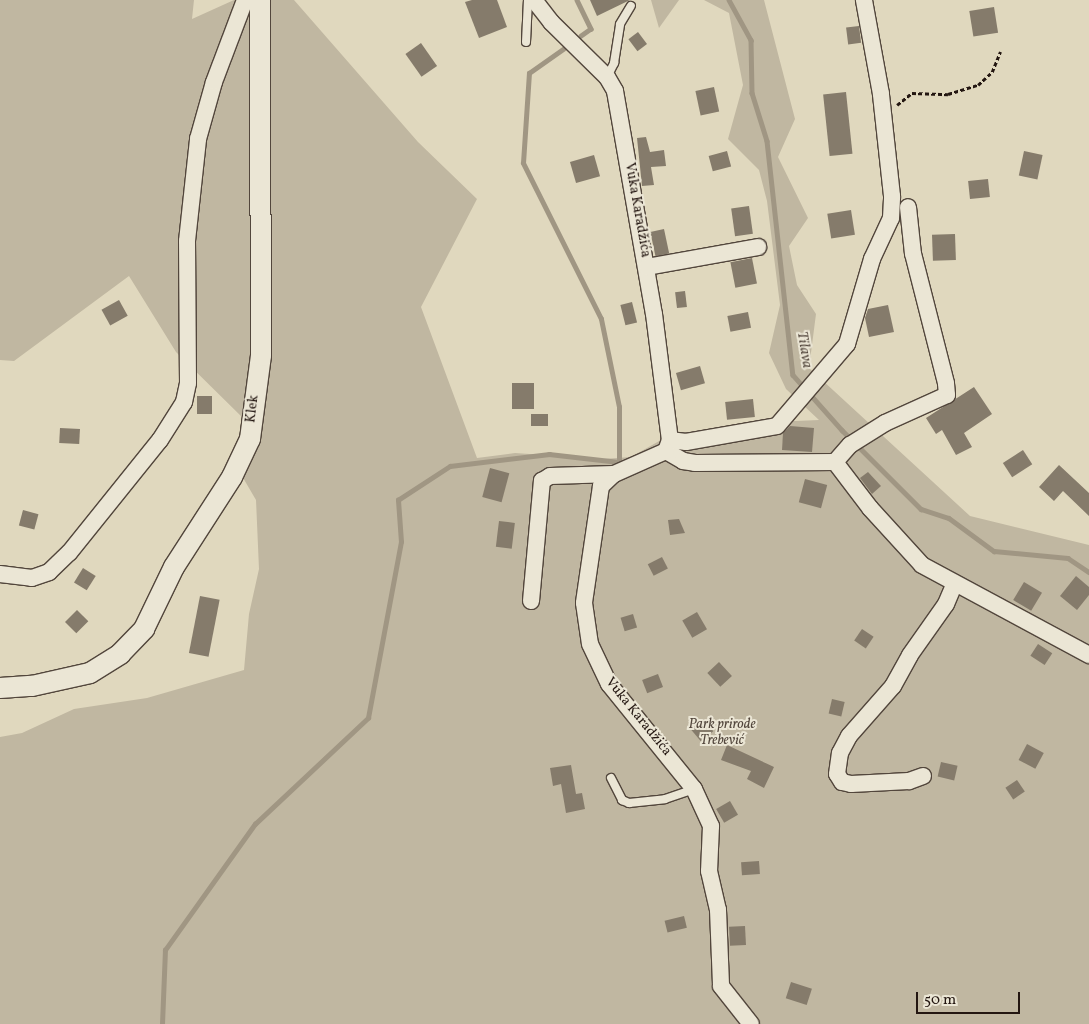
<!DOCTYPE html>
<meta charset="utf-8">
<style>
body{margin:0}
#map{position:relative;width:1089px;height:1024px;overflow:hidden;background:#e0d8be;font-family:Vollkorn,serif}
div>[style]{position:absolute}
.green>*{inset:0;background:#c0b7a1}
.stream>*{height:4.5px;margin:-2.25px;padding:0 2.25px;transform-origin:2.25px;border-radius:2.25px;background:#a09683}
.building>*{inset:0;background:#857b6b;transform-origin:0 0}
.path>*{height:2.5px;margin-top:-1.25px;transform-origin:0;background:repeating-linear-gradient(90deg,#231611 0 4px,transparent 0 6.5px)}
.roads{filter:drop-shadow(1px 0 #52463c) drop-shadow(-1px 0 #52463c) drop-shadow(0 1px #52463c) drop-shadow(0 -1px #52463c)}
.service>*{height:8px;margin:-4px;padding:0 4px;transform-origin:4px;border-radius:4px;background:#ebe6d5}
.minor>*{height:16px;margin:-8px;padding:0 8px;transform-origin:8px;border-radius:8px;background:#ebe6d5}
.tertiary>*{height:20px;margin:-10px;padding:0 10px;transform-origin:10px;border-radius:10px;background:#ebe6d5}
span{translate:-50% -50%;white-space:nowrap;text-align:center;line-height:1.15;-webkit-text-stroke:4px #ebe6d5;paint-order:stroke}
.street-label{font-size:14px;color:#231611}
.park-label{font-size:14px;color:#52463c;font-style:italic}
.water-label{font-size:15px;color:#55493f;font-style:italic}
.scale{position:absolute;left:916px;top:992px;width:104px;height:22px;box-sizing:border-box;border:2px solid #231611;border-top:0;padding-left:6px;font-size:15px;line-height:18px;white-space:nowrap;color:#231611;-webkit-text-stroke:4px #ebe6d5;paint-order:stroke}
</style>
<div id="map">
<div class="green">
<div style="clip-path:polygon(0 0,194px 0,192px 19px,234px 0,294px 0,418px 142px,477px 199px,421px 307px,477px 458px,515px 453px,603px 459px,631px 457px,661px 440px,772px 422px,819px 420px,786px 389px,769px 353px,780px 305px,767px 201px,759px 170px,728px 139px,743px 85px,729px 13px,704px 0,764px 0,795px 119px,778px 157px,808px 218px,789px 246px,797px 285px,816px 314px,809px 368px,970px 516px,1089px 545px,1089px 1024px,0 1024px,0 737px,22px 733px,74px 709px,147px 698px,244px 670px,249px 614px,259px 569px,256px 500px,235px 464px,245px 420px,176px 352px,129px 276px,14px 361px,0 360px)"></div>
<div style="clip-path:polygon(651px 0,679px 0,659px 28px)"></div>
</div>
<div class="stream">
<div style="left:577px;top:0;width:32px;rotate:64deg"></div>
<div style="left:591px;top:29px;width:12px;rotate:145deg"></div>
<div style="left:729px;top:0;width:46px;rotate:61.2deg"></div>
<div style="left:751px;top:40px;width:53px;rotate:88.9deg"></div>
<div style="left:752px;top:93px;width:50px;rotate:72.6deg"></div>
<div style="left:767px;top:141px;width:235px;rotate:83.7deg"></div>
<div style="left:793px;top:375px;width:74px;rotate:48.3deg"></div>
<div style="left:842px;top:430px;width:112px;rotate:45deg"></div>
<div style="left:921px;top:509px;width:29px;rotate:18deg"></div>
<div style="left:949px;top:518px;width:56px;rotate:36.3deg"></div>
<div style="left:994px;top:551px;width:74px;rotate:5.4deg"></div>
<div style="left:1068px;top:558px;width:25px;rotate:34deg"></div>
<div style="left:162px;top:1024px;width:74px;rotate:-87.7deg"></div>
<div style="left:165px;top:950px;width:155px;rotate:-54.5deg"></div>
<div style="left:255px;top:824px;width:155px;rotate:-43.2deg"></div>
<div style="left:368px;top:718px;width:179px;rotate:-79.4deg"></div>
<div style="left:401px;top:542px;width:42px;rotate:-94.1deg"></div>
<div style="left:398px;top:500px;width:62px;rotate:-33.2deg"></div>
<div style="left:450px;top:466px;width:100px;rotate:-6.9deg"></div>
<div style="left:549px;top:454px;width:70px;rotate:6.5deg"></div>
<div style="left:619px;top:462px;width:55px;rotate:-90deg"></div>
<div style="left:619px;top:407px;width:90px;rotate:-101.6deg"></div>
<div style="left:601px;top:319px;width:174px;rotate:-116.6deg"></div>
<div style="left:523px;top:163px;width:90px;rotate:-86.2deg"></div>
<div style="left:529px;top:73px;width:42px;rotate:-35.2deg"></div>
</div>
<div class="building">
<div style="clip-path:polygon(472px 0,497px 0,507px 27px,479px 38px,465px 2px)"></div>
<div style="clip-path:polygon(590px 0,630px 0,597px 16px)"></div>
<div style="left:994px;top:7px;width:26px;height:25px;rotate:81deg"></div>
<div style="left:859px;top:26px;width:17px;height:13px;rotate:83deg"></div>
<div style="left:638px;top:32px;width:15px;height:12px;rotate:53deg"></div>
<div style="left:421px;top:43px;width:28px;height:19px;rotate:55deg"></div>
<div style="left:714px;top:87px;width:25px;height:19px;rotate:78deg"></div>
<div style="left:846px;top:92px;width:62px;height:23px;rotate:84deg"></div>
<div style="clip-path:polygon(646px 137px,650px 152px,664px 150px,666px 166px,651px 167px,654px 185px,642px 186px,637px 138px)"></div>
<div style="left:727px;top:151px;width:16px;height:19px;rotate:75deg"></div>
<div style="left:1024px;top:151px;width:19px;height:25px;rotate:12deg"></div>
<div style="left:594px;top:155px;width:22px;height:25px;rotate:74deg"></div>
<div style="left:988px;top:179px;width:18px;height:20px;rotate:84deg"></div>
<div style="left:749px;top:206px;width:28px;height:18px;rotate:82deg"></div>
<div style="left:851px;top:210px;width:25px;height:24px;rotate:81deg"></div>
<div style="left:664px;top:229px;width:25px;height:14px;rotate:78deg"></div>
<div style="left:955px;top:234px;width:26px;height:23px;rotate:88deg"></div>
<div style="left:752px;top:258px;width:26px;height:22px;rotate:79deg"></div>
<div style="left:685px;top:291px;width:16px;height:10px;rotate:83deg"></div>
<div style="left:119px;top:300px;width:18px;height:20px;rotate:61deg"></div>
<div style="left:632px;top:302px;width:21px;height:12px;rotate:76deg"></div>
<div style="clip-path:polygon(888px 305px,894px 332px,869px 337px,865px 318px,868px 309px)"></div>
<div style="left:748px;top:312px;width:16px;height:21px;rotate:79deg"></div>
<div style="left:700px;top:366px;width:18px;height:25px;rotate:74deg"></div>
<div style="left:512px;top:383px;width:22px;height:26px"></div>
<div style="clip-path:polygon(974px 387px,992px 414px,964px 433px,972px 447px,956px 455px,942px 430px,936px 434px,926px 418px)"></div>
<div style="left:197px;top:396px;width:15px;height:18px"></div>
<div style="left:753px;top:399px;width:18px;height:28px;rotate:84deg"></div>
<div style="left:531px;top:414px;width:17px;height:12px"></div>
<div style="clip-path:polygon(790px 426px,814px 428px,812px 452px,782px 450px,783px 433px)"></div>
<div style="left:60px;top:428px;width:20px;height:15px;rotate:3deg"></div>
<div style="left:1023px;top:450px;width:17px;height:24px;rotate:57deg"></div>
<div style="clip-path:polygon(1059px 465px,1089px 493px,1089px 516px,1063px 491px,1054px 501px,1039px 487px)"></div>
<div style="left:490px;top:468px;width:20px;height:30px;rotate:15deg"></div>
<div style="clip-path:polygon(868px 472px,881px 486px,872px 494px,860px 478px)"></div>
<div style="left:805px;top:479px;width:23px;height:24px;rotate:15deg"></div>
<div style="left:23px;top:510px;width:16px;height:16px;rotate:15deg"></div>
<div style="clip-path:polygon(679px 519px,685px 533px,670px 535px,668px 520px)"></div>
<div style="left:499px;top:521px;width:16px;height:26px;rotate:7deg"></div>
<div style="left:662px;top:557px;width:13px;height:16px;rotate:63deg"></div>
<div style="left:83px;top:568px;width:15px;height:17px;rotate:32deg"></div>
<div style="clip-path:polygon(1076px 576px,1089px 587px,1089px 595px,1077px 610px,1060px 596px)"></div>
<div style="left:1024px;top:582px;width:21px;height:21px;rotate:31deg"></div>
<div style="left:200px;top:596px;width:20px;height:58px;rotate:11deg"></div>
<div style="left:77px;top:610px;width:16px;height:17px;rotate:45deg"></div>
<div style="left:697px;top:612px;width:20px;height:17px;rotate:60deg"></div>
<div style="left:633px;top:614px;width:14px;height:13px;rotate:73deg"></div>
<div style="left:862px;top:629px;width:14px;height:14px;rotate:34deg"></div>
<div style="left:1038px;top:644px;width:17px;height:14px;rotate:33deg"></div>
<div style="left:719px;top:662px;width:19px;height:16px;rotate:47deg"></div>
<div style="left:658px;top:674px;width:14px;height:17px;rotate:69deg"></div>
<div style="left:832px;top:699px;width:13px;height:15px;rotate:13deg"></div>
<div style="left:703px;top:719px;width:16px;height:16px;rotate:50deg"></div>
<div style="left:1027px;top:744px;width:19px;height:18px;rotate:28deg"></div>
<div style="clip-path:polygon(727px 745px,774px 767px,764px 788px,747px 779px,751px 771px,721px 760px)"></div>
<div style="left:941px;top:762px;width:17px;height:15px;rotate:13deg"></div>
<div style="clip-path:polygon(571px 765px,576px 794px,582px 793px,585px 809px,566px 813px,561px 784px,553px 786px,550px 768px)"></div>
<div style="left:1017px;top:780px;width:14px;height:14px;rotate:56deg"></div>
<div style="left:730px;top:801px;width:16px;height:16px;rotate:60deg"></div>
<div style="left:759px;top:861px;width:13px;height:18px;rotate:86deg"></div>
<div style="left:684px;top:916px;width:12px;height:20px;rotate:76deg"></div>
<div style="left:745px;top:926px;width:19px;height:16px;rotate:87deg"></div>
<div style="left:791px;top:982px;width:22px;height:17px;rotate:18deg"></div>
</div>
<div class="path">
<div style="left:897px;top:105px;width:19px;rotate:-39deg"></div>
<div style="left:912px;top:93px;width:36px;rotate:2deg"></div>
<div style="left:948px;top:94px;width:31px;rotate:-17deg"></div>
<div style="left:978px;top:85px;width:19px;rotate:-43deg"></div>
<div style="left:992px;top:72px;width:22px;rotate:-68deg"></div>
</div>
<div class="roads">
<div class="service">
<div style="left:526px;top:42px;width:42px;rotate:-87.3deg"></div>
<div style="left:607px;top:77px;width:16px;rotate:-63deg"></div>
<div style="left:614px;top:63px;width:39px;rotate:-81deg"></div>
<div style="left:620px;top:24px;width:21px;rotate:-59deg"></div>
<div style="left:611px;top:778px;width:25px;rotate:63deg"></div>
<div style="left:622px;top:800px;width:8px;rotate:23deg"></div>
<div style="left:629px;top:803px;width:36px;rotate:-6deg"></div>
<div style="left:665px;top:799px;width:31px;rotate:-19deg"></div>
</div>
<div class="minor">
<div style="left:534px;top:0;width:28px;rotate:52deg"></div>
<div style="left:551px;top:22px;width:78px;rotate:44.5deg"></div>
<div style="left:607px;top:77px;width:16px;rotate:60deg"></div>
<div style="left:615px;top:91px;width:226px;rotate:80.1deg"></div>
<div style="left:654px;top:314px;width:127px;rotate:82.8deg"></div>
<div style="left:670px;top:440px;width:12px;rotate:110deg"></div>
<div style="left:666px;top:451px;width:20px;rotate:30deg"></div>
<div style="left:683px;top:461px;width:12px;rotate:9deg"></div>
<div style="left:695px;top:463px;width:140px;rotate:-0.4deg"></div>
<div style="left:835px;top:462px;width:58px;rotate:52.7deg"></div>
<div style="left:870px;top:508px;width:77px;rotate:47.6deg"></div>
<div style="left:922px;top:565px;width:190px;rotate:28.3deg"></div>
<div style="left:647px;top:267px;width:113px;rotate:-10.2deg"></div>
<div style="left:670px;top:440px;width:16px;rotate:7deg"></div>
<div style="left:686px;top:442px;width:92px;rotate:-10deg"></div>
<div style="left:777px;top:426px;width:108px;rotate:-49.5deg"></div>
<div style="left:847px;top:344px;width:89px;rotate:-73.6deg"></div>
<div style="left:872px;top:259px;width:45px;rotate:-65.1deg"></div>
<div style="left:891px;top:218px;width:22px;rotate:-87deg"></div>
<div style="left:892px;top:196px;width:103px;rotate:-96.2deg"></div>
<div style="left:881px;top:94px;width:96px;rotate:-100.3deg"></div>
<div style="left:666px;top:451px;width:57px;rotate:156.1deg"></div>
<div style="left:614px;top:474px;width:18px;rotate:137deg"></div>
<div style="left:601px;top:486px;width:118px;rotate:98.3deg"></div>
<div style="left:584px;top:603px;width:41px;rotate:81.7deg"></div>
<div style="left:590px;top:644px;width:44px;rotate:64.6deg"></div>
<div style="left:609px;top:684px;width:135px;rotate:51deg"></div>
<div style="left:694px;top:789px;width:41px;rotate:65.3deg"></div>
<div style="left:711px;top:826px;width:45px;rotate:92.5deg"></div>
<div style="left:709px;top:871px;width:40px;rotate:77deg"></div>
<div style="left:718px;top:910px;width:76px;rotate:87.7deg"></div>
<div style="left:721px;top:986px;width:48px;rotate:51.7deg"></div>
<div style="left:835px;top:462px;width:23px;rotate:-49deg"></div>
<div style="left:850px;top:445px;width:41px;rotate:-32.2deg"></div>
<div style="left:885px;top:423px;width:68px;rotate:-24.3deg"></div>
<div style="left:947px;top:395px;width:12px;rotate:-95deg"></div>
<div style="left:946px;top:383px;width:133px;rotate:-104.3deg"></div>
<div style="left:913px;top:254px;width:47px;rotate:-96.1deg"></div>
<div style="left:0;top:574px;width:32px;rotate:7deg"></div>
<div style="left:32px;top:578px;width:18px;rotate:-19deg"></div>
<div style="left:49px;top:572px;width:28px;rotate:-44deg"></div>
<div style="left:69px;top:553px;width:145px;rotate:-51.2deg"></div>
<div style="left:160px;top:440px;width:45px;rotate:-57.7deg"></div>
<div style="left:184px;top:402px;width:19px;rotate:-78deg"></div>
<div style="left:188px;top:383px;width:142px;rotate:-90.4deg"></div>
<div style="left:187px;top:241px;width:103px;rotate:-83.8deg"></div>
<div style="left:198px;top:139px;width:59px;rotate:-74.3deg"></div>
<div style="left:214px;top:82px;width:88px;rotate:-69.3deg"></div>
<div style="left:531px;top:601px;width:121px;rotate:-84.8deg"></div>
<div style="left:542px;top:481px;width:9px;rotate:-32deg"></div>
<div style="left:550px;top:476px;width:64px;rotate:-1.8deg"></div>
<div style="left:923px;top:776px;width:15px;rotate:160deg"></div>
<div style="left:909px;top:781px;width:58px;rotate:177deg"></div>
<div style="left:851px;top:784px;width:9px;rotate:-167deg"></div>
<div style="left:842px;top:782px;width:9px;rotate:-122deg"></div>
<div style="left:837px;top:774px;width:21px;rotate:-82deg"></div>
<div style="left:840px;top:753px;width:19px;rotate:-62deg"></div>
<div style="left:849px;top:736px;width:67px;rotate:-48.7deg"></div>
<div style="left:893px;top:686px;width:35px;rotate:-61deg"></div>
<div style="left:910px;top:655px;width:62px;rotate:-54.8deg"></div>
<div style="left:946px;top:604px;width:21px;rotate:-67deg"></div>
</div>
<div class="tertiary">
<div style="left:0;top:688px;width:32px;rotate:-4deg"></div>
<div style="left:32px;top:686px;width:59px;rotate:-12.6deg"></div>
<div style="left:90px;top:673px;width:36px;rotate:-32deg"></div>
<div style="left:120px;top:654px;width:35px;rotate:-46deg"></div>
<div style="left:144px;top:629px;width:69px;rotate:-64.2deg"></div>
<div style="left:174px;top:567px;width:107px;rotate:-57.2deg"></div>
<div style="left:232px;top:477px;width:42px;rotate:-64.7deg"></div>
<div style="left:250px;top:439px;width:84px;rotate:-82.5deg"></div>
<div style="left:261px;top:356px;width:356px;rotate:-90.2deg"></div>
</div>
</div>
<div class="street-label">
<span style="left:637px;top:210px;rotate:80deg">Vuka Karadžića</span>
<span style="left:253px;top:409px;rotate:-83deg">Klek</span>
<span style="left:638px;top:717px;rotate:51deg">Vuka Karadžića</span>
</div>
<div class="park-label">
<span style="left:722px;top:733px">Park prirode<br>Trebević</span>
</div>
<div class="water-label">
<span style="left:804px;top:350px;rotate:81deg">Tilava</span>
</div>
<div class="scale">50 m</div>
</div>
